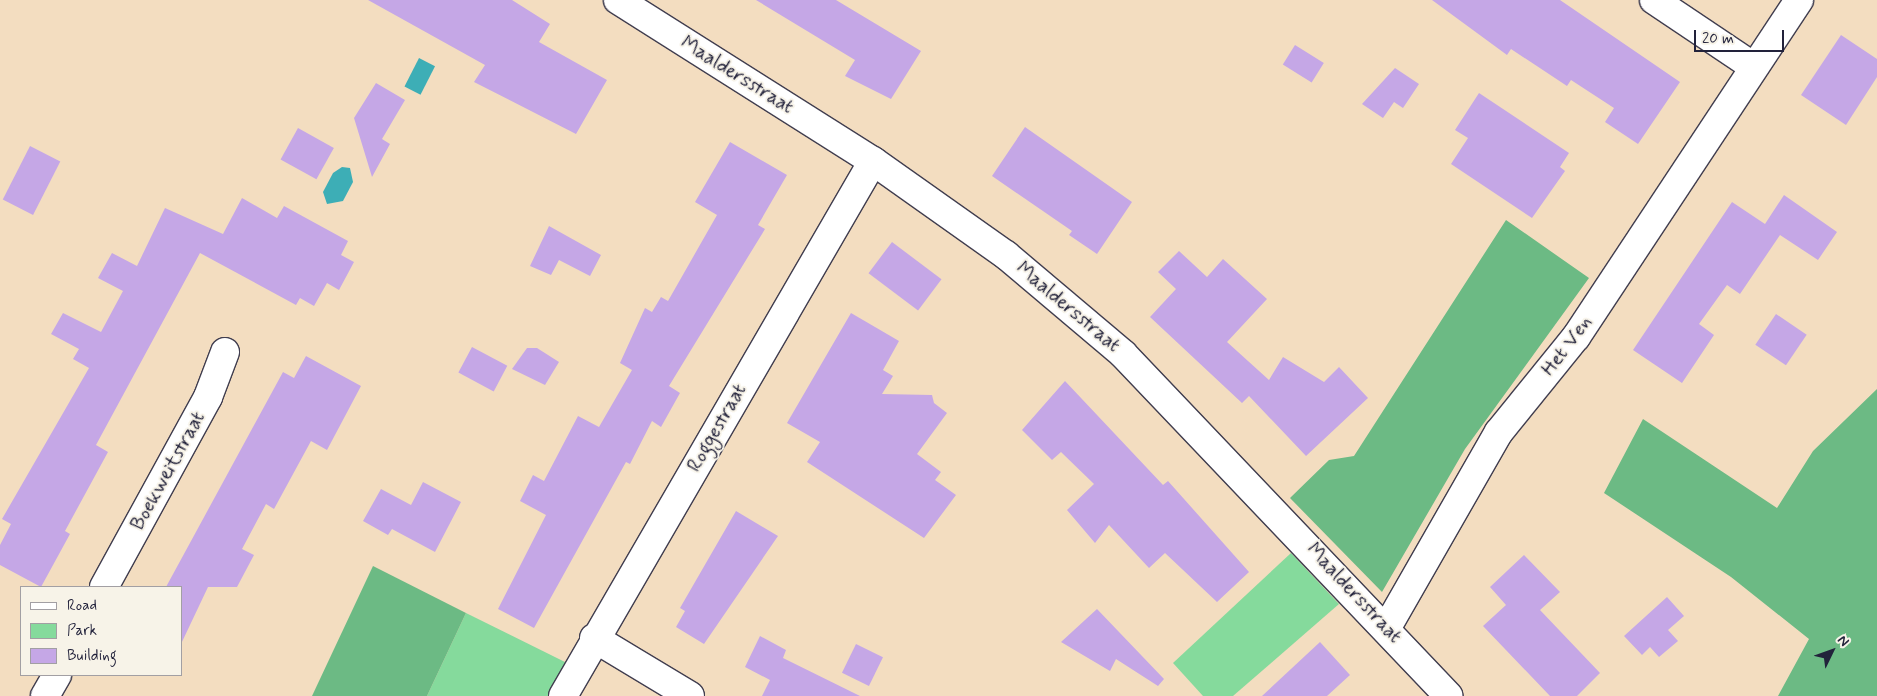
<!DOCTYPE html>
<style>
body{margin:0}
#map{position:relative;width:1877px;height:696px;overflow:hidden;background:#f3ddc0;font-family:Mynerve,sans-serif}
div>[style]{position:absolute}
.green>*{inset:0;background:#85da9c}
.forest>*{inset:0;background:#6cba84}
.water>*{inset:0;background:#3daeb6;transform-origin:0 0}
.building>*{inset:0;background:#c5a7e6;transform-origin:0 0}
.roads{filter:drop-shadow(1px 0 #413e4f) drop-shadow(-1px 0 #413e4f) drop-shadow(0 1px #413e4f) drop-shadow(0 -1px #413e4f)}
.minor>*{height:28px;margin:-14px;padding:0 14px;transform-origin:14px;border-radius:14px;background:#fff}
span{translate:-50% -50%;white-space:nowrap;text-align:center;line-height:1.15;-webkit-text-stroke:4px #f7f3e8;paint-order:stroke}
.street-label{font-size:20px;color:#22223b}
.legend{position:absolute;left:20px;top:586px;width:162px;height:90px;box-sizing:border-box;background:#f7f3e8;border:1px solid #a29fa3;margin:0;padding:6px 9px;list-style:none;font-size:15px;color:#22223b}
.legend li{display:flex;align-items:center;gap:10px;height:25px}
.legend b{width:25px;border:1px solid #a29fa3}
.north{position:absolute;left:1807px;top:626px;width:50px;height:50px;-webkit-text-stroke:4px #f7f3e8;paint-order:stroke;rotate:48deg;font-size:14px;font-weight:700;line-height:20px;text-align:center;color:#22223b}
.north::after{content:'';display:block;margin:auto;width:18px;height:22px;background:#22223b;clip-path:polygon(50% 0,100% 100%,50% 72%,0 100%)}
.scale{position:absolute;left:1694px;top:30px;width:90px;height:22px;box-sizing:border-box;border:2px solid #22223b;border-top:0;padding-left:6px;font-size:15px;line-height:18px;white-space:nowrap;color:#22223b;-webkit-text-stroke:4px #f7f3e8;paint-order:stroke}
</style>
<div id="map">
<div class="green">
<div style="clip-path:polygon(1291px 553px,1339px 604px,1233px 696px,1203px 696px,1173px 663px)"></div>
<div style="clip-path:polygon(466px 613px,567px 663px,550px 696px,427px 696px)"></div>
</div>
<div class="forest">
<div style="clip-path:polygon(1506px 220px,1589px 278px,1465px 449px,1382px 592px,1290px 498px,1329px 460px,1354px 456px)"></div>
<div style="clip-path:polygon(1877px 389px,1877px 696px,1778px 696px,1809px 639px,1731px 577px,1604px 493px,1643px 419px,1777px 508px,1813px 451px)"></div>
<div style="clip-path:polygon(373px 566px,466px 613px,427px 696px,312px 696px)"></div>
</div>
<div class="water">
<div style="left:419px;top:58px;width:18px;height:32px;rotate:27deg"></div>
<div style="clip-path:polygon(342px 167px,350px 168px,353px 182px,343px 201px,327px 204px,323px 192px,333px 173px)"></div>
</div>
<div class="building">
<div style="clip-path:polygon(368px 0,512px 0,550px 24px,539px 42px,607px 80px,576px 134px,474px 82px,485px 65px)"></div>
<div style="clip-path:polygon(756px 0,836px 0,921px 51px,891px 99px,845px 76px,855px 60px)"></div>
<div style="clip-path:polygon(1432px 0,1560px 0,1680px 82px,1638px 144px,1605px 122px,1614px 108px,1571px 80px,1567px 86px,1511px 49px,1507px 55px)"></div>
<div style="clip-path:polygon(1841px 35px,1877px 59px,1877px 77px,1846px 125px,1801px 95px)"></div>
<div style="left:1295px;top:45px;width:34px;height:23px;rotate:32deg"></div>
<div style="clip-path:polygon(1395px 68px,1419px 84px,1403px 108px,1394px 102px,1383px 118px,1362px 104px)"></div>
<div style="clip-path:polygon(376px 83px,405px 100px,382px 139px,390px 144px,372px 177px,354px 118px)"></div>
<div style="clip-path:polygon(1479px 93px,1569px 153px,1560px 167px,1565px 171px,1532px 218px,1451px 164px,1468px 138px,1455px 130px)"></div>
<div style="clip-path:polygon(1025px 127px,1132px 202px,1097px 254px,1069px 235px,1072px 231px,992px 176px)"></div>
<div style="left:298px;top:128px;width:41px;height:36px;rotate:29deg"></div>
<div style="clip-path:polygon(730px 142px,787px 175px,758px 225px,765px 229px,669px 386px,680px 393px,661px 427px,652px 421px,630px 464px,626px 462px,534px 628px,498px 609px,546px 515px,520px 501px,533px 475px,544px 481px,578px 416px,599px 427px,632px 370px,620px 363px,645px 308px,652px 312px,661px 297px,668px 301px,717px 215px,695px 202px)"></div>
<div style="left:30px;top:146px;width:34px;height:60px;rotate:27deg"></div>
<div style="clip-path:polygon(1784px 195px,1837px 232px,1818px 260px,1780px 235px,1740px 294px,1727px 285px,1699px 324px,1714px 335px,1682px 383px,1633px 350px,1732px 202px,1765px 224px)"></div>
<div style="clip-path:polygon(242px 198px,277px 218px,284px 206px,348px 241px,341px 255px,354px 262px,339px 290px,327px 283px,314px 306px,300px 298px,296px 305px,200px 253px,96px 445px,108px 452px,65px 531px,70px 534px,41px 587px,0 565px,0 545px,11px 524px,2px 519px,89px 368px,73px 359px,79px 349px,51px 334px,63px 313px,101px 332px,123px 291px,98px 278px,112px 253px,137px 266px,165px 208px,223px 234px)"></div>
<div style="clip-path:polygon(549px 226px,601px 255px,590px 276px,559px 260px,551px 275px,530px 266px)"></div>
<div style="left:892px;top:242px;width:62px;height:39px;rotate:37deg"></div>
<div style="clip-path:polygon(1179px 251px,1207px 277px,1223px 259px,1267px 299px,1227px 342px,1269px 380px,1283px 357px,1324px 382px,1339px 367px,1368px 398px,1306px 456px,1249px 396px,1242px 403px,1150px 317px,1176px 289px,1158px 272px)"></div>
<div style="clip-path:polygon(851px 313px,899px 341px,883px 370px,893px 376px,882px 394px,932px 395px,934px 403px,947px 413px,917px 454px,941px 472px,935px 480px,956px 495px,924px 538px,807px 462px,820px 442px,787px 423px)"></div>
<div style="left:1776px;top:314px;width:37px;height:37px;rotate:34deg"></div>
<div style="left:472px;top:347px;width:40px;height:29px;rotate:28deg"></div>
<div style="clip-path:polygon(527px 348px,537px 348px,559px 362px,545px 385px,512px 369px)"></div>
<div style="clip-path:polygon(306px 356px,361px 386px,327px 450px,311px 441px,274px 509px,266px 504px,242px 549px,254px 555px,237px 587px,208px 587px,181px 644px,181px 587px,166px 587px,283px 372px,294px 378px)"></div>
<div style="clip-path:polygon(1065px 381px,1163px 485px,1168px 481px,1249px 572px,1217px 602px,1165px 553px,1149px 568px,1109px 525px,1095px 543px,1067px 510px,1094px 484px,1061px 452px,1052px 460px,1022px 430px)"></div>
<div style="clip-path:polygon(423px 482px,461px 502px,435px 552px,392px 529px,388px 535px,363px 521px,381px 489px,411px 505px)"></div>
<div style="clip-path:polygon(736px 511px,778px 536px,704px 644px,676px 627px,685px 611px,680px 608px)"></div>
<div style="clip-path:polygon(1524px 555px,1560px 592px,1540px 610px,1600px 673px,1577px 696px,1550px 696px,1483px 626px,1506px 605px,1490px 587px)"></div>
<div style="clip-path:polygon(1667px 597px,1684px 616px,1668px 630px,1678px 641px,1659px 657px,1650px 647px,1642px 655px,1624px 636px)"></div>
<div style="clip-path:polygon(1097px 609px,1164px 679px,1158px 686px,1116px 659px,1110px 671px,1061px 642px)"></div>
<div style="clip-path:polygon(760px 636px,786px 650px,783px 658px,860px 696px,762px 696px,770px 680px,745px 667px)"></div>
<div style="clip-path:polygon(1320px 642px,1350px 675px,1327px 696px,1262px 696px)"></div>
<div style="left:856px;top:644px;width:30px;height:32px;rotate:26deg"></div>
</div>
<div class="roads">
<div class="minor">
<div style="left:618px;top:0;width:302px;rotate:32.3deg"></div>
<div style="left:873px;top:161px;width:163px;rotate:35.3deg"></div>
<div style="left:1006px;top:255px;width:153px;rotate:40.2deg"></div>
<div style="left:1123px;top:354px;width:472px;rotate:46.4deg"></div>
<div style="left:1654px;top:0;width:120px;rotate:33.8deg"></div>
<div style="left:104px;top:587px;width:217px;rotate:-61.3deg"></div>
<div style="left:208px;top:397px;width:48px;rotate:-69.3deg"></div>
<div style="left:1386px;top:629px;width:227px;rotate:-60.2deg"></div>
<div style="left:1499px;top:432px;width:122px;rotate:-51deg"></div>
<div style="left:1576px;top:337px;width:404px;rotate:-56.5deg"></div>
<div style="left:594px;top:638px;width:112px;rotate:31.1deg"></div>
<div style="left:45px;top:696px;width:24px;rotate:-60deg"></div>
<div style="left:563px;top:696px;width:618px;rotate:-59.91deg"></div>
</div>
</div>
<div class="street-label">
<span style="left:737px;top:75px;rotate:32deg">Maaldersstraat</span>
<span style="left:1068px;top:307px;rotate:40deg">Maaldersstraat</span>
<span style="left:1567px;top:346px;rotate:-53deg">Het Ven</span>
<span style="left:717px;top:428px;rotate:-60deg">Roggestraat</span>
<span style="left:168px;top:471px;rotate:-61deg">Boekweitstraat</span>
<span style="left:1354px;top:593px;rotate:47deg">Maaldersstraat</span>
</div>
<ul class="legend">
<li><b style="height:6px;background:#fff"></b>Road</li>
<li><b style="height:14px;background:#85da9c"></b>Park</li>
<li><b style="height:14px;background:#c5a7e6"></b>Building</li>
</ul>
<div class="north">N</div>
<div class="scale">20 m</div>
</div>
